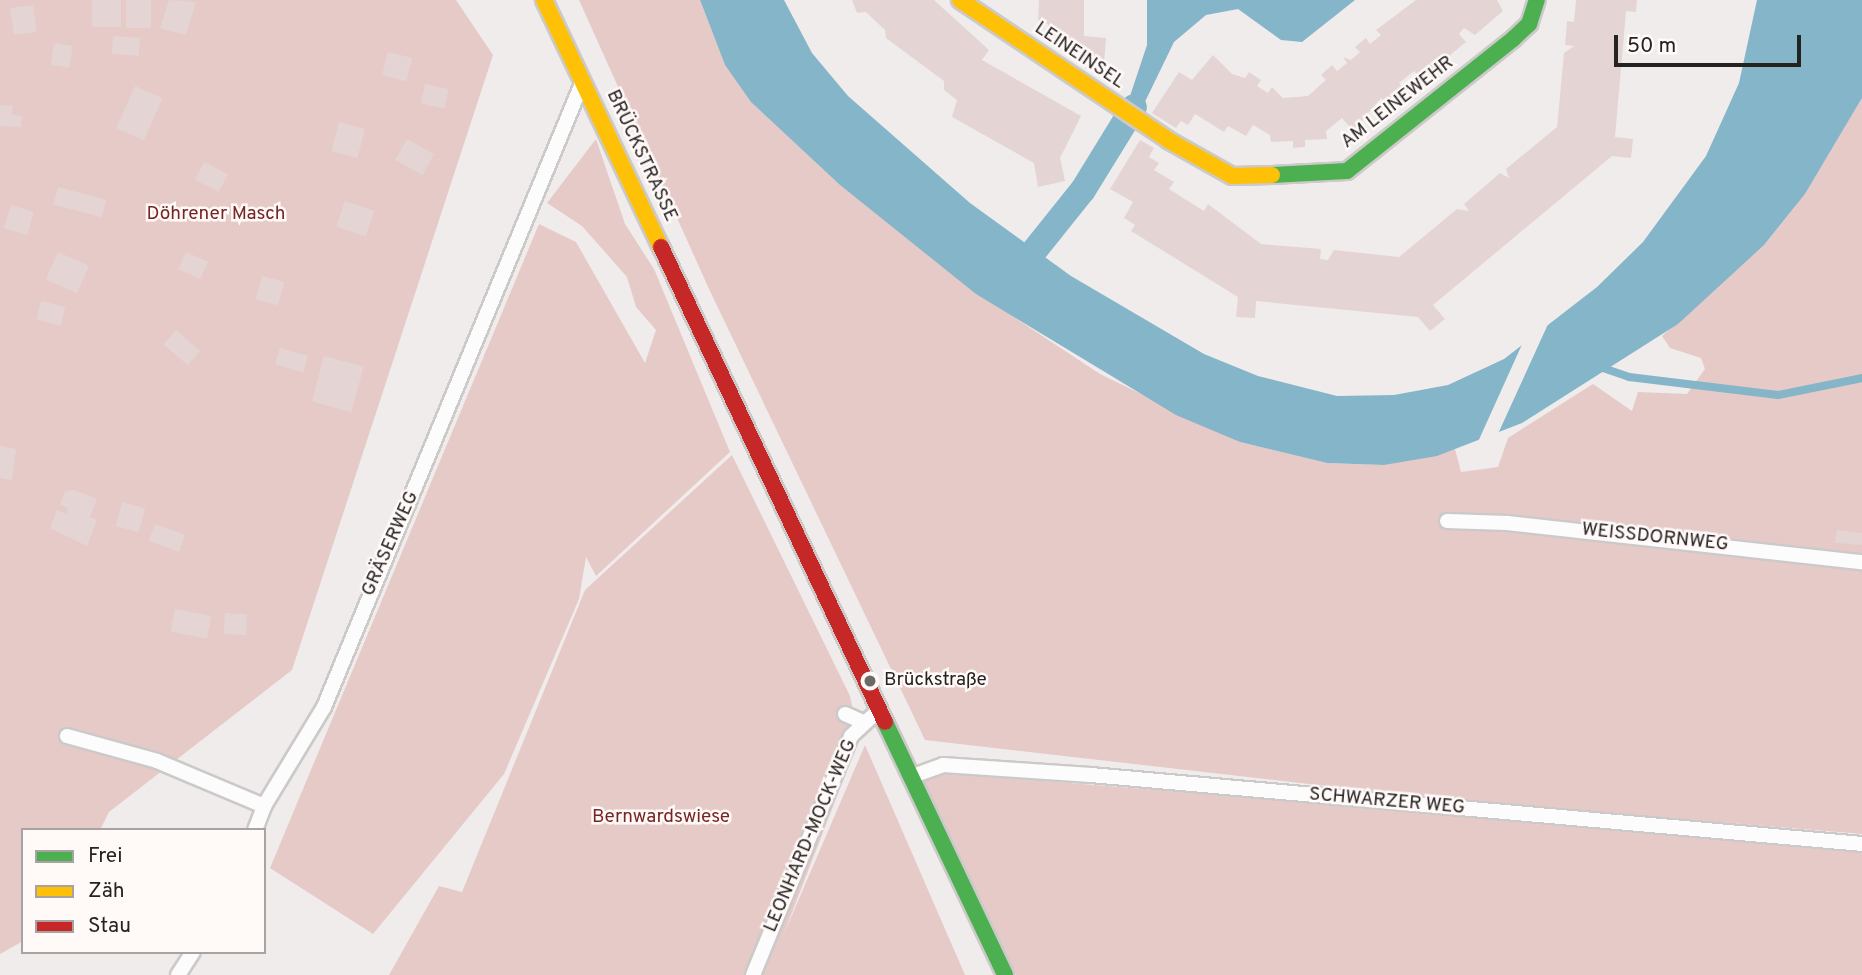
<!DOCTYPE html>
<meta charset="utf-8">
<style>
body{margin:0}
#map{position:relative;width:1862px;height:975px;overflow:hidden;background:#f0ecec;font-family:Overpass,sans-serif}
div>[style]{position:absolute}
.green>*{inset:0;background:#e5cac8}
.water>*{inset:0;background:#85b5c8}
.pier>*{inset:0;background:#f0ecec}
.stream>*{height:8px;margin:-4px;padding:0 4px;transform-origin:4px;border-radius:4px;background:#85b5c8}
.canal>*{height:26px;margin:-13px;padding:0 13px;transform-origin:13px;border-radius:13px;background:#85b5c8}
.building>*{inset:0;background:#e4d5d4;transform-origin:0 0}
.roads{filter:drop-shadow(2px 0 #ccc9c9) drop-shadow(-2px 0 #ccc9c9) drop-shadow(0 2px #ccc9c9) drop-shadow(0 -2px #ccc9c9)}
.lane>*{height:14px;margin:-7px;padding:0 7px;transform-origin:7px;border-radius:7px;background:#fdfcfc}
.fast>*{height:16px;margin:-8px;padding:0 8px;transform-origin:8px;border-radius:8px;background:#4caf50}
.slow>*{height:16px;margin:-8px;padding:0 8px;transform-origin:8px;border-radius:8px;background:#ffc107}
.jam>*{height:16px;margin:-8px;padding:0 8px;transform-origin:8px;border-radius:8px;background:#c62828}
.dots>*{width:19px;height:19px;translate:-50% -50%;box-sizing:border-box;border:4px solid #fff9f8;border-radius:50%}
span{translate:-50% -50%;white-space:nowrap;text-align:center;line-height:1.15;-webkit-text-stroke:5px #fff9f8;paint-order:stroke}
.street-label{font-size:19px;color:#252222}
.park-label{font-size:19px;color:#752624}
.poi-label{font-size:19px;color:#252222}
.left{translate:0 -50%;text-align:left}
.legend{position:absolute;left:21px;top:828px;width:245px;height:126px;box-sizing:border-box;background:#fff9f8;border:2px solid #a8a3a2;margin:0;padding:9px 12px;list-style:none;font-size:21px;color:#252222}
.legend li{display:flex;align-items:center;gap:14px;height:35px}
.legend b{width:35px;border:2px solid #a8a3a2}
.scale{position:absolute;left:1614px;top:35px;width:187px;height:32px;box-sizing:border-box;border:4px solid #252222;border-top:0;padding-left:9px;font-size:21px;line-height:24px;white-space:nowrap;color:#252222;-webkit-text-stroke:5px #fff9f8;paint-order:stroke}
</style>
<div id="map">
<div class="green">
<div style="clip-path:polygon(0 0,456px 0,493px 55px,292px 670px,109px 812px,100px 830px,23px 830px,23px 941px,0 954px)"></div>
<div style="clip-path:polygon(579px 0,700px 0,725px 65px,752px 102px,840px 185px,979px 294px,1100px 374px,1240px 442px,1327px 463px,1384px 465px,1455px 449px,1461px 472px,1498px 467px,1508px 438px,1593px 384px,1632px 411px,1638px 392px,1687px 394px,1705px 369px,1701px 358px,1670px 348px,1662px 336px,1764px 245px,1805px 194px,1862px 98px,1862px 834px,1439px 799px,925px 740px,709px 289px)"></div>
<div style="clip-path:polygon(596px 139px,625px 224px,654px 269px,730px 452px,596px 576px,586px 557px,579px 599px,504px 774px,373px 934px,270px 868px,539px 224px,576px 242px,645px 363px,656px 330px,636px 307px,627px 277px,582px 226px,547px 203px)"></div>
<div style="clip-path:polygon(732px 455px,850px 696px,859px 739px,783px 936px,865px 745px,965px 975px,389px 975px,439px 886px,462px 892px,585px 590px)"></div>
<div style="clip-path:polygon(944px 773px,1862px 846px,1862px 975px,1016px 975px,916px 783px)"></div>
</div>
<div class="water">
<div style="clip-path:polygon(700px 0,784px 0,812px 53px,848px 96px,970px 203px,1071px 276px,1204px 354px,1258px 376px,1337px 396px,1394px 395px,1448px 385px,1504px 359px,1597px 287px,1643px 242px,1706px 156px,1739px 83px,1757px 0,1862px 0,1862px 98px,1805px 194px,1764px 245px,1678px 324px,1522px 423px,1437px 456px,1384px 465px,1327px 463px,1240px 442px,1176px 415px,976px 294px,840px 185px,751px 102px,725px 65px)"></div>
<div style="clip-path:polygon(1147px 0,1355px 0,1302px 42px,1281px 40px,1238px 9px,1206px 15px,1174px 42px,1141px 110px,1128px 102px,1147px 45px)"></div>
</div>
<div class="pier">
<div style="clip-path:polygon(1549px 322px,1497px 436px,1477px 444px,1524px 340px)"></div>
</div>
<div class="stream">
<div style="left:1600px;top:367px;width:31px;rotate:19deg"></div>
<div style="left:1629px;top:377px;width:150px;rotate:6.9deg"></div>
<div style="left:1778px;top:395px;width:86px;rotate:-11.4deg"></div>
</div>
<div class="canal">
<div style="left:1014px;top:276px;width:110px;rotate:-51.3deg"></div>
<div style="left:1083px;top:190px;width:97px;rotate:-58.4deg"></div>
</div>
<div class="building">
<div style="left:92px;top:0;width:29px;height:27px"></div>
<div style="left:126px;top:0;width:25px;height:28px"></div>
<div style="clip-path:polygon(169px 0,196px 2px,186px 35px,160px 28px)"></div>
<div style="clip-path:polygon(852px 0,934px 0,989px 50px,982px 60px,1081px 116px,1060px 158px,1065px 181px,1038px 187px,1034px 163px,952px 117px,957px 100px,944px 90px,944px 81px,886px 38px,885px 30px,866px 12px,857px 13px)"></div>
<div style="clip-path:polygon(1039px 0,1084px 0,1084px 36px,1106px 38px,1104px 65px,1087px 63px,1079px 52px,1077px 56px,1047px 40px,1048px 24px,1038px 20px)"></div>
<div style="clip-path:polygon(1416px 0,1497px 0,1503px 11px,1475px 35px,1464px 28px,1459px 34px,1466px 42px,1421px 79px,1414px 71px,1399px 83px,1404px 89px,1385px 104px,1381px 98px,1353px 131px,1342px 118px,1326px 131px,1327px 139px,1305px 140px,1305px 147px,1293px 148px,1293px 141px,1271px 142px,1270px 135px,1253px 125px,1246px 136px,1228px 126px,1224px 132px,1195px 114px,1188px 125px,1181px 121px,1176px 128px,1152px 113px,1179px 72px,1192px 80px,1213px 55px,1232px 74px,1245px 78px,1249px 72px,1261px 80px,1257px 86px,1268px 93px,1272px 87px,1283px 98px,1308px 96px,1326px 80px,1321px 75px,1332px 65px,1337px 71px,1347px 63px,1343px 57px,1351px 60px,1360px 52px,1355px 47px,1366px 38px,1370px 44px,1381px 35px,1376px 30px)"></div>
<div style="clip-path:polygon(1576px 0,1637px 0,1636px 12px,1626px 11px,1615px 137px,1633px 139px,1631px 158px,1612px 156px,1433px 305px,1445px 319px,1430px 331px,1418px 317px,1256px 301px,1255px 318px,1236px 317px,1238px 297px,1131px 231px,1135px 225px,1124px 218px,1133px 202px,1110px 189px,1140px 140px,1154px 148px,1149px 157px,1159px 163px,1154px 170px,1174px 182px,1169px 189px,1204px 211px,1208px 204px,1261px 244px,1321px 249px,1320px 259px,1328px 260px,1334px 250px,1399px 257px,1457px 209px,1469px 211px,1464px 204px,1500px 173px,1509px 178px,1506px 169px,1557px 127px,1564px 53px,1574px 46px,1565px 45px,1567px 21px,1574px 22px)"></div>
<div style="left:33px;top:5px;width:27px;height:23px;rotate:82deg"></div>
<div style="left:113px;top:36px;width:27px;height:18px;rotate:4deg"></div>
<div style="left:54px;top:43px;width:19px;height:22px;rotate:9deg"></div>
<div style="left:388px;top:52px;width:25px;height:24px;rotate:14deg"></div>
<div style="left:425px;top:84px;width:24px;height:20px;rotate:12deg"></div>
<div style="left:135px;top:86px;width:30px;height:46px;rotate:24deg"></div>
<div style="clip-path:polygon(0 105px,13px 106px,12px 115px,22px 116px,21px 127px,0 126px)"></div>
<div style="left:339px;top:122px;width:27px;height:30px;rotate:15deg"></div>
<div style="left:407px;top:139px;width:31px;height:24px;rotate:29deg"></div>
<div style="left:204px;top:162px;width:27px;height:20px;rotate:27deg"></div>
<div style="left:58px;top:187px;width:50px;height:18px;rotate:15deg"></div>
<div style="left:345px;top:201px;width:31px;height:27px;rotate:19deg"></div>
<div style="left:11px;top:205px;width:24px;height:24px;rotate:17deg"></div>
<div style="left:58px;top:252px;width:34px;height:30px;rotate:24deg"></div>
<div style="left:186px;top:252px;width:24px;height:19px;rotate:24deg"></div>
<div style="left:262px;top:276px;width:23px;height:24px;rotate:15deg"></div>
<div style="left:41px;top:301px;width:25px;height:19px;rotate:14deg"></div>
<div style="left:176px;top:330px;width:32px;height:19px;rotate:41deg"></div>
<div style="left:280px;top:348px;width:29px;height:17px;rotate:16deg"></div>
<div style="left:324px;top:356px;width:41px;height:47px;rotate:15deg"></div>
<div style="clip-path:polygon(0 446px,16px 449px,12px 480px,0 478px)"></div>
<div style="clip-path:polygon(74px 490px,97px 499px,90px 517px,97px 520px,87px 546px,50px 528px,57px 510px,66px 514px,68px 508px,60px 505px,65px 491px)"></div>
<div style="left:122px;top:502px;width:24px;height:25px;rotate:15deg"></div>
<div style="left:155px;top:524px;width:32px;height:18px;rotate:20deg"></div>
<div style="clip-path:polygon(1837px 530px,1862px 533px,1862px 545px,1835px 543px)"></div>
<div style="left:175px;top:609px;width:37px;height:23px;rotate:11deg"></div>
<div style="left:225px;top:613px;width:22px;height:21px;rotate:3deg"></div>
</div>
<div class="roads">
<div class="lane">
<div style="left:1447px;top:521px;width:60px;rotate:1.9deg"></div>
<div style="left:1507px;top:523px;width:357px;rotate:6.3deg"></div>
<div style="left:845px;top:714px;width:17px;rotate:24deg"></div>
<div style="left:67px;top:736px;width:93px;rotate:15.5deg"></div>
<div style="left:157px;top:761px;width:116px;rotate:22.8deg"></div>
<div style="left:264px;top:806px;width:116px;rotate:-58.8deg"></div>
<div style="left:324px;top:707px;width:672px;rotate:-67.52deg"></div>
<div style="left:913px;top:776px;width:32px;rotate:-20deg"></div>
<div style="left:943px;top:765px;width:148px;rotate:3.9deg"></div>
<div style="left:1091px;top:775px;width:774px;rotate:5.11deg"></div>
<div style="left:255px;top:830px;width:26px;rotate:-69deg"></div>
<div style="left:178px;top:975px;width:27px;rotate:-57deg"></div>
<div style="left:753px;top:975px;width:258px;rotate:-67.7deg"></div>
<div style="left:851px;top:736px;width:37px;rotate:-43deg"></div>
</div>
<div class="fast">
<div style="left:1272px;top:175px;width:75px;rotate:-3.1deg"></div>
<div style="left:1347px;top:171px;width:213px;rotate:-38.5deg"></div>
<div style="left:1514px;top:38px;width:21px;rotate:-43deg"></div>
<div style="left:1529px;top:24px;width:25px;rotate:-72deg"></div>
<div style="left:885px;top:722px;width:280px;rotate:64.6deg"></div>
</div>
<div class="slow">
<div style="left:544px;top:0;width:273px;rotate:64.7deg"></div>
<div style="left:960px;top:0;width:251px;rotate:33.9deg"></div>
<div style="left:1168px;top:140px;width:73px;rotate:29.4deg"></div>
<div style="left:1232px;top:176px;width:40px;rotate:-1.4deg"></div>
</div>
<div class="jam">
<div style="left:661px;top:247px;width:525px;rotate:64.75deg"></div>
</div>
</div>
<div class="dots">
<div style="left:870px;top:681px;background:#6c6969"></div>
</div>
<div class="street-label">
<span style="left:1079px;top:56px;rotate:34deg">LEINEINSEL</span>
<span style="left:1398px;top:103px;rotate:-38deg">AM LEINEWEHR</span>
<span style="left:641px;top:156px;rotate:65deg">BRÜCKSTRASSE</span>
<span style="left:1655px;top:538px;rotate:6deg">WEISSDORNWEG</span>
<span style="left:391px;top:544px;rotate:-66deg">GRÄSERWEG</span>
<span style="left:1387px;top:802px;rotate:5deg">SCHWARZER WEG</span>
<span style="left:811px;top:836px;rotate:-67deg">LEONHARD-MOCK-WEG</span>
</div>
<div class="park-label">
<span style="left:216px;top:215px">Döhrener Masch</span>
<span style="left:661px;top:818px">Bernwardswiese</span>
</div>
<div class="poi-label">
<span class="left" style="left:884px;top:681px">Brückstraße</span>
</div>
<ul class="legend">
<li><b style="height:9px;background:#4caf50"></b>Frei</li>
<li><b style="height:9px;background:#ffc107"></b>Zäh</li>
<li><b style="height:9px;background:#c62828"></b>Stau</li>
</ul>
<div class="scale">50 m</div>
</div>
